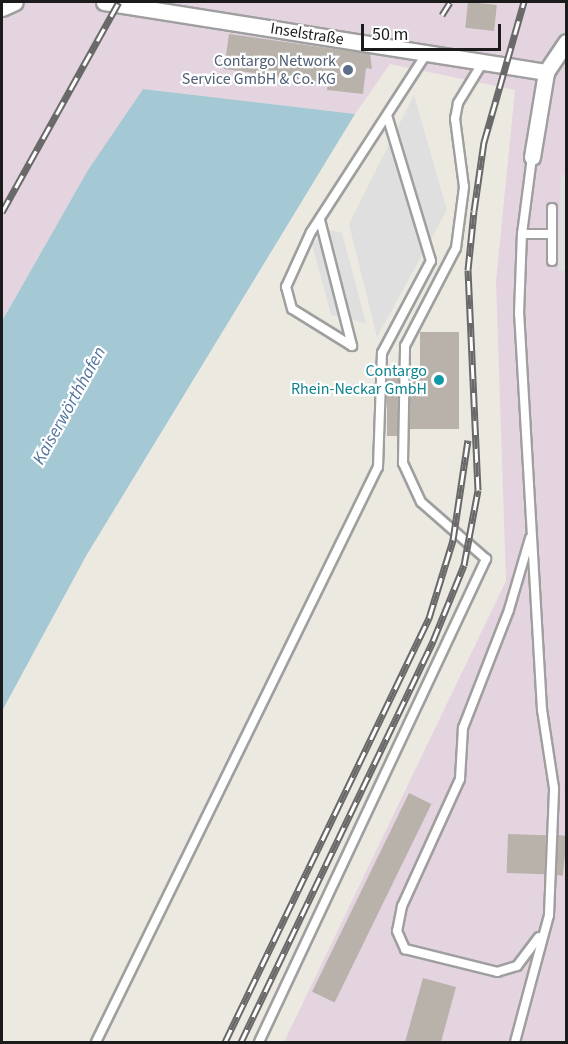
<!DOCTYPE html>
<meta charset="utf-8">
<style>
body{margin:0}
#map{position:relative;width:568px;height:1044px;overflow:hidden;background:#ece9e1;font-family:"Source Sans 3",sans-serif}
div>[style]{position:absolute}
.industrial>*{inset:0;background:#e4d4e0}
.parking>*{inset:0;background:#dfdfdf}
.water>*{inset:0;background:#a5c8d5}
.building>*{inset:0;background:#b8b2ab;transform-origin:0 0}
.roads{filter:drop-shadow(2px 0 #9f9f9f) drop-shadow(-2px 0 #9f9f9f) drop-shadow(0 2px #9f9f9f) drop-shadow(0 -2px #9f9f9f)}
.lane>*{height:8px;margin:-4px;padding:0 4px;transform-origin:4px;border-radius:4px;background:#fff}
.street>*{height:15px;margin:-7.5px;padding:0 7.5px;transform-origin:7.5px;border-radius:7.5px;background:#fff}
.rail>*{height:7px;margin-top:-3.5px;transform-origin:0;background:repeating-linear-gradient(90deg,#fff 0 14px,#696969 0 28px);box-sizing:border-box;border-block:2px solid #696969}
.dots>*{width:16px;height:16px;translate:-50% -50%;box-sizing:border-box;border:3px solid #fff;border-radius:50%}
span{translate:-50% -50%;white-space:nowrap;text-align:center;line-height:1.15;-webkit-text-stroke:4.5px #fff;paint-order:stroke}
.street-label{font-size:16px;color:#1b1b1b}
.service-label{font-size:16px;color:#4e5e75}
.right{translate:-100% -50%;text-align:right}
.culture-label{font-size:16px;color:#0d838f}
.water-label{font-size:18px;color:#5275a0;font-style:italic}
.frame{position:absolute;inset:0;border:3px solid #1b1b1b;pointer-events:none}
.scale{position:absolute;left:361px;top:24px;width:140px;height:27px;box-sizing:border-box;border:3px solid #1b1b1b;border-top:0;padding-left:8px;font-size:18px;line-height:21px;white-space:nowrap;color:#1b1b1b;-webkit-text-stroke:4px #fff;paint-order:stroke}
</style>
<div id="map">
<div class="industrial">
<div style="clip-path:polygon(2px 2px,566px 2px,566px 1042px,284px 1042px,506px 581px,496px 281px,515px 90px,390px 64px,355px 114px,143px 89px,88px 170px,2px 321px)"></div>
</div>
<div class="parking">
<div style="clip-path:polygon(414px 95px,447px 210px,377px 337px,349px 224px)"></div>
<div style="clip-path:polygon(561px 175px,566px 175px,566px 271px,558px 271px)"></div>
<div style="clip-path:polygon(329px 230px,342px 233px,366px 323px,331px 315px,312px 244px)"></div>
</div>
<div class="water">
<div style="clip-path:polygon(143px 89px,355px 114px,86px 556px,2px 711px,2px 321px,88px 170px)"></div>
</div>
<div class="building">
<div style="left:468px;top:2px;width:29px;height:26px;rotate:6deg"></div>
<div style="clip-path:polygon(229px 34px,370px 54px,372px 69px,366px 68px,363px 94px,327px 90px,328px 83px,224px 69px)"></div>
<div style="clip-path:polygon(420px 332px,459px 332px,459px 429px,410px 429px,409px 436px,411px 368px,420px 368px)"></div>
<div style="left:387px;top:368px;width:12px;height:68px"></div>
<div style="left:409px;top:793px;width:25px;height:221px;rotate:26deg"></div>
<div style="left:508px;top:834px;width:38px;height:39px;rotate:2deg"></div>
<div style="left:558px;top:835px;width:9px;height:40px;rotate:6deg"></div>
<div style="clip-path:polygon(423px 978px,456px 987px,441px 1042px,405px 1042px)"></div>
</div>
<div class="roads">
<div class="lane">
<div style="left:320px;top:220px;width:130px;rotate:75.7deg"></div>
<div style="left:522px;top:234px;width:30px"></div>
<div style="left:552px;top:261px;width:53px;rotate:-90deg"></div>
<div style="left:352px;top:346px;width:70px;rotate:-148.3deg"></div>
<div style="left:292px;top:309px;width:23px;rotate:-105deg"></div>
<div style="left:286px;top:287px;width:60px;rotate:-65.6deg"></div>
<div style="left:311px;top:232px;width:213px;rotate:-57.1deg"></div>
<div style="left:530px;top:538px;width:75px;rotate:106.3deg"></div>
<div style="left:509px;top:610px;width:127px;rotate:111.3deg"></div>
<div style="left:463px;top:728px;width:51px;rotate:93.4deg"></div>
<div style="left:460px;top:779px;width:140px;rotate:114.5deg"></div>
<div style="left:402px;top:906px;width:25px;rotate:101deg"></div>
<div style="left:397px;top:931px;width:20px;rotate:66deg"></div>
<div style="left:405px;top:949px;width:95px;rotate:14deg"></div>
<div style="left:497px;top:972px;width:21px;rotate:-17deg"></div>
<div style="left:517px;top:966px;width:36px;rotate:-53deg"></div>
<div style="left:96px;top:1042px;width:640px;rotate:-63.88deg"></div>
<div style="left:378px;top:467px;width:114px;rotate:-88deg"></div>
<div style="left:382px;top:353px;width:104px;rotate:-62deg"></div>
<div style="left:431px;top:261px;width:152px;rotate:-106.8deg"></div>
<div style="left:259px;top:1042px;width:534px;rotate:-64.83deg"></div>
<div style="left:486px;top:559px;width:86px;rotate:-138.8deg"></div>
<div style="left:421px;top:502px;width:43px;rotate:-114.8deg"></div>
<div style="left:403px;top:463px;width:117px;rotate:-89deg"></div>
<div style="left:405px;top:346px;width:110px;rotate:-62.5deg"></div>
<div style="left:456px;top:248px;width:62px;rotate:-82.5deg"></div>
<div style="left:464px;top:187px;width:69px;rotate:-97.5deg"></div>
<div style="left:455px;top:119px;width:16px;rotate:-79deg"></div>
<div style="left:458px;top:103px;width:48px;rotate:-58.6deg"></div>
<div style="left:515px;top:1042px;width:131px;rotate:-75deg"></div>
<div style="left:549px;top:915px;width:127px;rotate:-87.7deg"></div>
<div style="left:554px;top:788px;width:79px;rotate:-98.7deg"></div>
<div style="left:542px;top:710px;width:397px;rotate:-93.3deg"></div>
<div style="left:519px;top:314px;width:80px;rotate:-87.9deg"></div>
<div style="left:522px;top:234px;width:78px;rotate:-82.6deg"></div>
</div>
<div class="street">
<div style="left:104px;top:2px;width:448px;rotate:9deg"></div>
<div style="left:2px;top:8px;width:14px;rotate:-25deg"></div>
<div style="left:532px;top:157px;width:86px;rotate:-80.6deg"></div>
<div style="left:546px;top:72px;width:36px;rotate:-56deg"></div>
</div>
</div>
<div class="rail">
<div style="left:442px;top:15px;width:15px;rotate:-58deg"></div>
<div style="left:2px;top:212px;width:240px;rotate:-60.9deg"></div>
<div style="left:225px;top:1042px;width:471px;rotate:-64.3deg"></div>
<div style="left:429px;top:618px;width:82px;rotate:-72.9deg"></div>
<div style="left:453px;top:540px;width:101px;rotate:-81.5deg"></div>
<div style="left:241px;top:1042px;width:445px;rotate:-64.4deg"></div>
<div style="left:433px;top:641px;width:82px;rotate:-67.8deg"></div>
<div style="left:464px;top:565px;width:76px;rotate:-79.4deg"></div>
<div style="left:478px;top:490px;width:220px;rotate:-92.6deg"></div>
<div style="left:468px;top:270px;width:59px;rotate:-84.2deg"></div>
<div style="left:474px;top:211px;width:70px;rotate:-81.8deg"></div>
<div style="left:484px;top:142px;width:146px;rotate:-74.1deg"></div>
</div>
<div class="dots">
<div style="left:348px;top:70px;background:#5c6f8a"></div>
<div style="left:439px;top:380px;background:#0f9aa8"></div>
</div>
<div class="street-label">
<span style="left:307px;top:34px;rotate:9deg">Inselstraße</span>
</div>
<div class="service-label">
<span class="right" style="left:336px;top:70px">Contargo Network<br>Service GmbH &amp; Co. KG</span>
</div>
<div class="culture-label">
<span class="right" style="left:427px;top:380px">Contargo<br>Rhein-Neckar GmbH</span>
</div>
<div class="water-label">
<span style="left:70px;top:406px;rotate:-61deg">Kaiserwörthhafen</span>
</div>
<div class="frame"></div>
<div class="scale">50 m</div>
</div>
